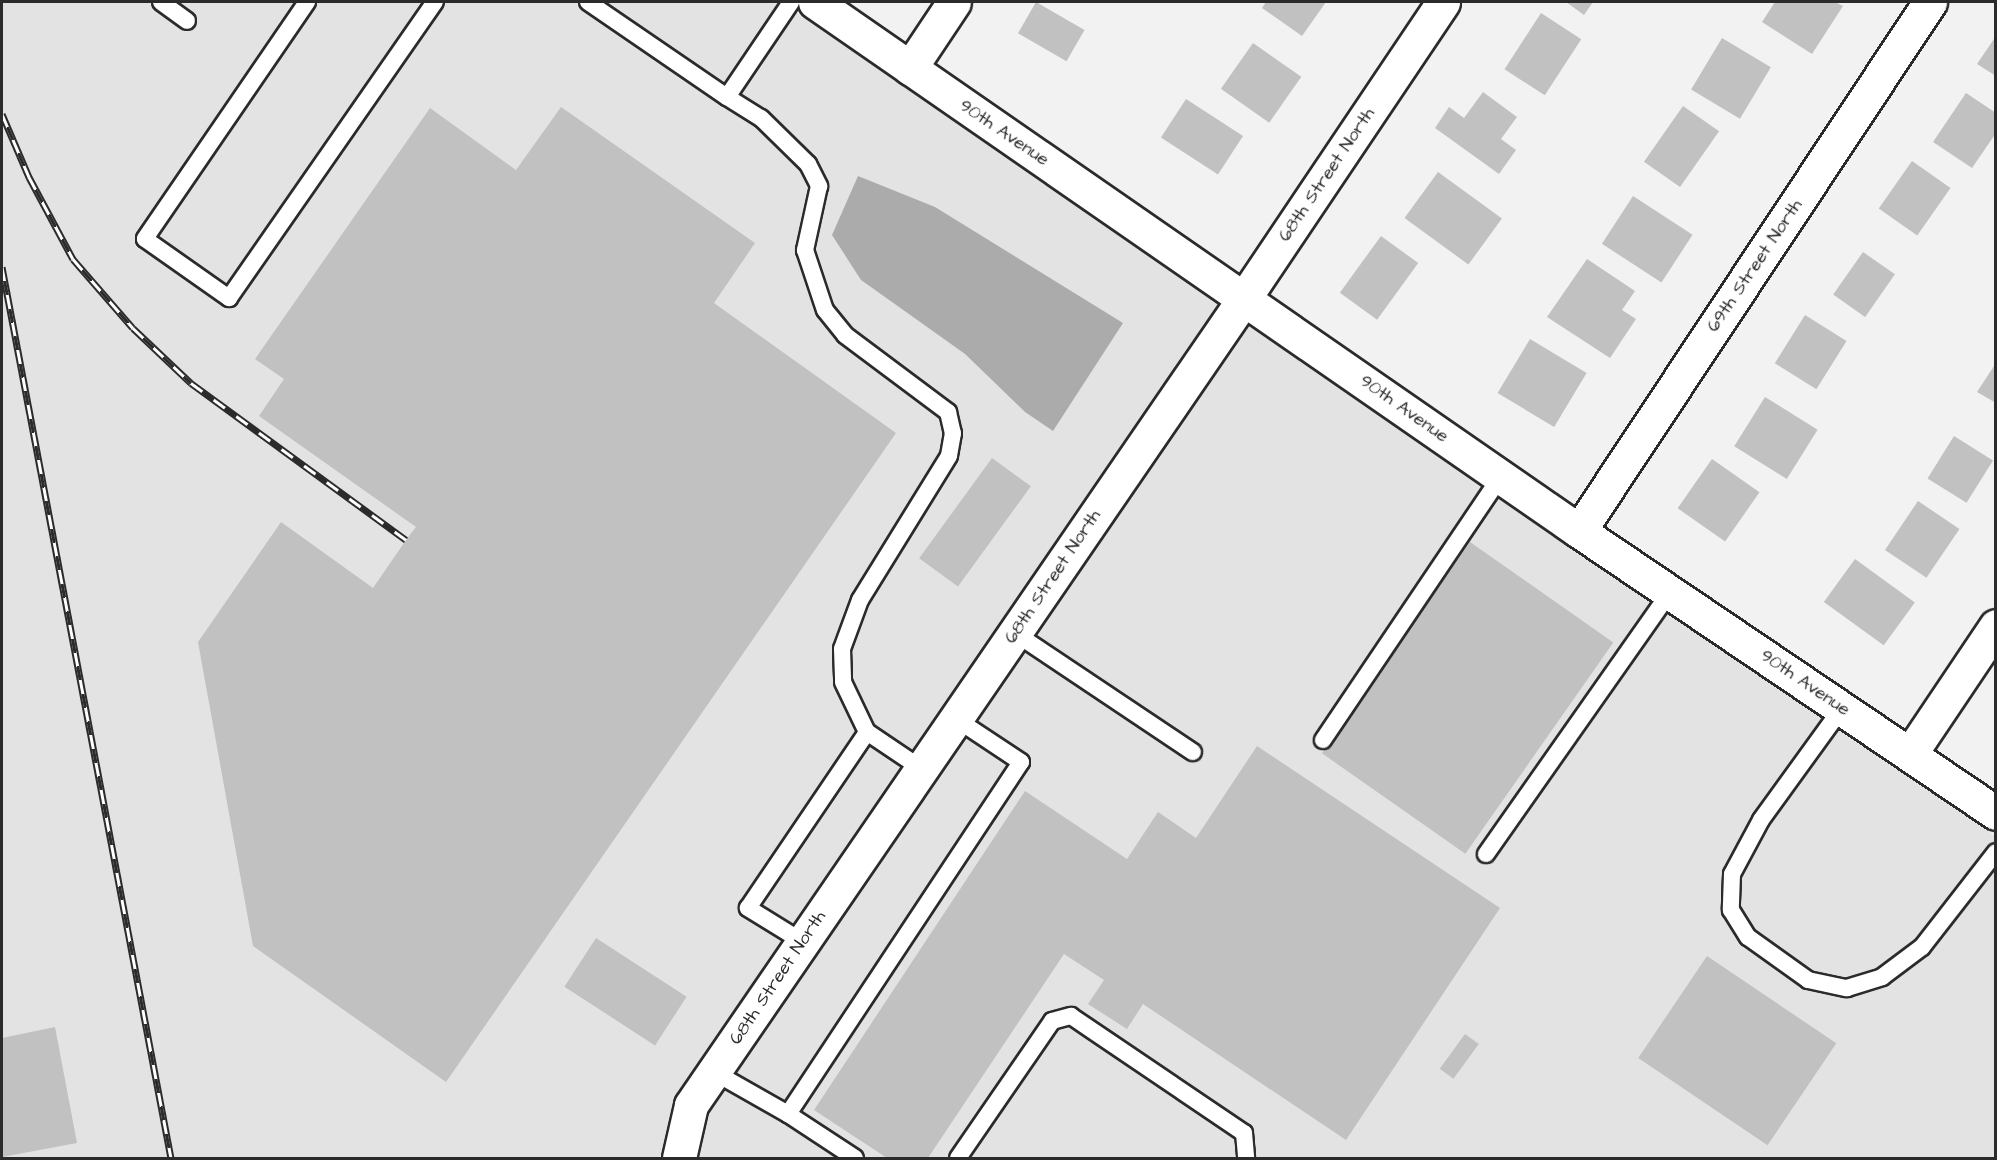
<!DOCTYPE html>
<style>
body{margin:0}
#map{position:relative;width:1997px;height:1160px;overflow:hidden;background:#f2f2f2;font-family:"Architects Daughter",sans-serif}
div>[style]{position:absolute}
.built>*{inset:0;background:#e3e3e3}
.water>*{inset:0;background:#ababab}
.building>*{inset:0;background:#c1c1c1;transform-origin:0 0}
.roads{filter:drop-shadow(2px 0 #2b2b2b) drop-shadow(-2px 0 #2b2b2b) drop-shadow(0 2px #2b2b2b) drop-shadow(0 -2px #2b2b2b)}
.service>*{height:16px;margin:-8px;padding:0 8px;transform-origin:8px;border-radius:8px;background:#fff}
.minor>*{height:33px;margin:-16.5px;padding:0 16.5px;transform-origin:16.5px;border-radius:16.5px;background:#fff}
.tertiary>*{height:33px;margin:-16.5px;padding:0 16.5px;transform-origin:16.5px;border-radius:16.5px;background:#fff}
.rail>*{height:7px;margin-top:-3.5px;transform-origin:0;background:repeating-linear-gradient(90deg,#fff 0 14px,#2b2b2b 0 28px);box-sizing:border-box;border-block:2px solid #2b2b2b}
span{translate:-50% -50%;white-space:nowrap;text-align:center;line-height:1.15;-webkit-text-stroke:6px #fff;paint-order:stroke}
.street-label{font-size:18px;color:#2b2b2b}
.frame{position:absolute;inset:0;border:3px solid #2b2b2b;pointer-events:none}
</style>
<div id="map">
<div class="built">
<div style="clip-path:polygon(evenodd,2px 2px,781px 2px,1220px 304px,677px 1096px,665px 1149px,659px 1158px,2px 1158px,2px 2px,861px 280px,1122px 323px,1052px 430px,1025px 412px,965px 354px,861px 280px)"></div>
<div style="clip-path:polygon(1248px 323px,1554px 537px,1995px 836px,1995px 1158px,698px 1158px,707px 1111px)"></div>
</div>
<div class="water">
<div style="clip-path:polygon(858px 176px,935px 207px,1123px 323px,1053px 431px,1025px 412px,965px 354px,861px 280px,832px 235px)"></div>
</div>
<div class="building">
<div style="left:1036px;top:2px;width:56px;height:36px;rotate:30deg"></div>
<div style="clip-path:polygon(1266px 2px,1326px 2px,1302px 36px,1262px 8px)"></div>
<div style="clip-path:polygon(1566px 2px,1593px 2px,1584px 15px)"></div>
<div style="clip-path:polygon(1775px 2px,1835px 2px,1843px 6px,1812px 54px,1762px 22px)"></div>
<div style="left:1541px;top:13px;width:48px;height:67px;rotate:33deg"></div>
<div style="clip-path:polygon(1996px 36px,1996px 76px,1977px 64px)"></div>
<div style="left:1722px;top:38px;width:57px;height:60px;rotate:31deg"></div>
<div style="left:1253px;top:43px;width:59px;height:56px;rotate:35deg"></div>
<div style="clip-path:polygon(1483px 92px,1517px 117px,1501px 139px,1516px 150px,1499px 174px,1435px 128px,1449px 107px,1464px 118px)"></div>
<div style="clip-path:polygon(1966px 93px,1996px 113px,1996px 133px,1972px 168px,1933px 142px)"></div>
<div style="left:1186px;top:99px;width:68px;height:46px;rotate:33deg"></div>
<div style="left:1683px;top:106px;width:44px;height:68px;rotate:35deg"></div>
<div style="clip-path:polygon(561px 107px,755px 243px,714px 303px,896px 433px,446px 1082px,253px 946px,198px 642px,281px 522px,373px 588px,406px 540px,416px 527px,259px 416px,284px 379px,255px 359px,430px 108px,516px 170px)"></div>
<div style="left:1912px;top:161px;width:47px;height:58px;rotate:35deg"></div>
<div style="left:1438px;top:172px;width:79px;height:57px;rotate:36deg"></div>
<div style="left:1633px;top:196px;width:71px;height:57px;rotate:33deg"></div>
<div style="left:1381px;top:236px;width:46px;height:70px;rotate:36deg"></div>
<div style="left:1863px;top:252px;width:39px;height:52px;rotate:35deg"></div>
<div style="clip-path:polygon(1587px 259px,1635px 291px,1622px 310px,1636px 319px,1610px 358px,1547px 317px)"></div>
<div style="left:1805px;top:315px;width:49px;height:57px;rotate:32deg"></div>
<div style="left:1530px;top:339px;width:66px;height:63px;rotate:31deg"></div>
<div style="clip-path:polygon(1996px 363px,1996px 403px,1977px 392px)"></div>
<div style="left:1765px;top:397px;width:62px;height:58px;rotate:32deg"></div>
<div style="left:1954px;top:436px;width:46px;height:50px;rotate:32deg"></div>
<div style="left:992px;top:458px;width:48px;height:124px;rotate:36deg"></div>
<div style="left:1712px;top:459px;width:58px;height:60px;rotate:35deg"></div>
<div style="left:1918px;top:501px;width:50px;height:59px;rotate:34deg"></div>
<div style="left:1470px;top:542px;width:175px;height:258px;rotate:35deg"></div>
<div style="left:1855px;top:559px;width:74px;height:53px;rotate:36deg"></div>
<div style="clip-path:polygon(1257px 746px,1500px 908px,1346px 1140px,1143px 1004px,1127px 1029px,1088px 1004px,1104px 980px,1064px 954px,928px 1158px,887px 1158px,814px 1110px,1025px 791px,1127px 859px,1158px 812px,1196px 838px)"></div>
<div style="left:596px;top:938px;width:108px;height:58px;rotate:33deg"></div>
<div style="left:1707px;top:956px;width:156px;height:123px;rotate:34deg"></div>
<div style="clip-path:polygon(55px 1027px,77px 1143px,2px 1157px,2px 1038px)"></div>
<div style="left:1465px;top:1034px;width:17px;height:43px;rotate:36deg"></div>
</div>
<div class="roads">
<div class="service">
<div style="left:161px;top:2px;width:32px;rotate:36deg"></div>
<div style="left:307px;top:2px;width:287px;rotate:124.4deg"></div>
<div style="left:145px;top:239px;width:103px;rotate:35.1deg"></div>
<div style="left:229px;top:298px;width:361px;rotate:-55.2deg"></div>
<div style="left:588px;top:2px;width:168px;rotate:34.4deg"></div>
<div style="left:727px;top:97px;width:115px;rotate:-56deg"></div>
<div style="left:727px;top:97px;width:40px;rotate:32deg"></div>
<div style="left:761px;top:118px;width:66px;rotate:44.4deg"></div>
<div style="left:808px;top:164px;width:25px;rotate:63deg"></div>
<div style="left:819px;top:186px;width:66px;rotate:102.3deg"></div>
<div style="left:805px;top:250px;width:63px;rotate:71.6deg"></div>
<div style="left:825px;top:310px;width:32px;rotate:51deg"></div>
<div style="left:845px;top:335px;width:129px;rotate:36.8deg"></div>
<div style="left:948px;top:412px;width:22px;rotate:77deg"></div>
<div style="left:953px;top:433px;width:23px;rotate:100deg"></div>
<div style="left:949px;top:456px;width:169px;rotate:121.7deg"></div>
<div style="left:860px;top:600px;width:52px;rotate:110.2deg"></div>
<div style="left:842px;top:649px;width:33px;rotate:88deg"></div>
<div style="left:843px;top:682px;width:55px;rotate:64.4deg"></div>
<div style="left:1015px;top:633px;width:214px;rotate:33.8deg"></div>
<div style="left:1842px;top:708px;width:138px;rotate:125.9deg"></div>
<div style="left:1761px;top:820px;width:61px;rotate:118.2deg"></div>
<div style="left:1732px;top:874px;width:36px;rotate:92deg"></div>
<div style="left:1731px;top:910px;width:32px;rotate:58deg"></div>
<div style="left:1748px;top:937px;width:74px;rotate:35.6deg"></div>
<div style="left:1808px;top:980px;width:40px;rotate:12deg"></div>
<div style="left:1847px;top:988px;width:37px;rotate:-17deg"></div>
<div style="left:1882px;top:977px;width:50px;rotate:-36.9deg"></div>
<div style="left:1922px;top:947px;width:120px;rotate:-52.1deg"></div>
<div style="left:1323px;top:740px;width:318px;rotate:-56deg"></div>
<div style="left:1486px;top:854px;width:320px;rotate:-54.9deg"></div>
<div style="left:803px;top:942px;width:65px;rotate:-148.3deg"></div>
<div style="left:748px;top:908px;width:212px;rotate:-55.9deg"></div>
<div style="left:867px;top:732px;width:66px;rotate:33.9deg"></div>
<div style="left:714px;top:1072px;width:85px;rotate:29.6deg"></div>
<div style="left:855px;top:1158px;width:80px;rotate:-146.7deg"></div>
<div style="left:788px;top:1114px;width:422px;rotate:-56.5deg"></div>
<div style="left:1021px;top:762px;width:78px;rotate:-146.5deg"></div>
<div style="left:958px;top:1158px;width:166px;rotate:-55.5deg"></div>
<div style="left:1052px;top:1021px;width:20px;rotate:-15deg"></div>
<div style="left:1071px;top:1016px;width:209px;rotate:34.1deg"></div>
<div style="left:1244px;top:1133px;width:25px;rotate:85deg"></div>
</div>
<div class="minor">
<div style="left:910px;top:68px;width:79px;rotate:-56.3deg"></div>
<div style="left:1579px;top:531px;width:635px;rotate:-56.44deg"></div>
<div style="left:1910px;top:754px;width:154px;rotate:-56.1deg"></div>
<div style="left:679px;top:1158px;width:54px;rotate:-77.2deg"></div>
<div style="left:691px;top:1105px;width:980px;rotate:-55.56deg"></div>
<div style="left:1245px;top:297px;width:355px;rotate:-56.1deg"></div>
</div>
<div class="tertiary">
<div style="left:815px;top:2px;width:929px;rotate:34.7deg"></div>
<div style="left:1579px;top:531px;width:503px;rotate:34.07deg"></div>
</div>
</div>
<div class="rail">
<div style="left:2px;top:114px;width:69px;rotate:66.8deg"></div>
<div style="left:29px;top:177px;width:93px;rotate:61.8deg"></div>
<div style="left:73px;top:259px;width:91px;rotate:49deg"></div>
<div style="left:133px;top:328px;width:80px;rotate:43.5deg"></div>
<div style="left:191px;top:383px;width:266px;rotate:36.1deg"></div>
<div style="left:2px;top:267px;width:907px;rotate:79.26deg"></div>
</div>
<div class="street-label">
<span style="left:1004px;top:133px;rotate:34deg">90th Avenue</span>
<span style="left:1327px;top:175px;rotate:-56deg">68th Street North</span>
<span style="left:1755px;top:266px;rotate:-56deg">69th Street North</span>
<span style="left:1404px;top:409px;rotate:35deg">90th Avenue</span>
<span style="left:1053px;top:577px;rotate:-56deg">68th Street North</span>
<span style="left:1805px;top:683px;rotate:34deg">90th Avenue</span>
<span style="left:778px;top:978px;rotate:-56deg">68th Street North</span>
</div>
<div class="frame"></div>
</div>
